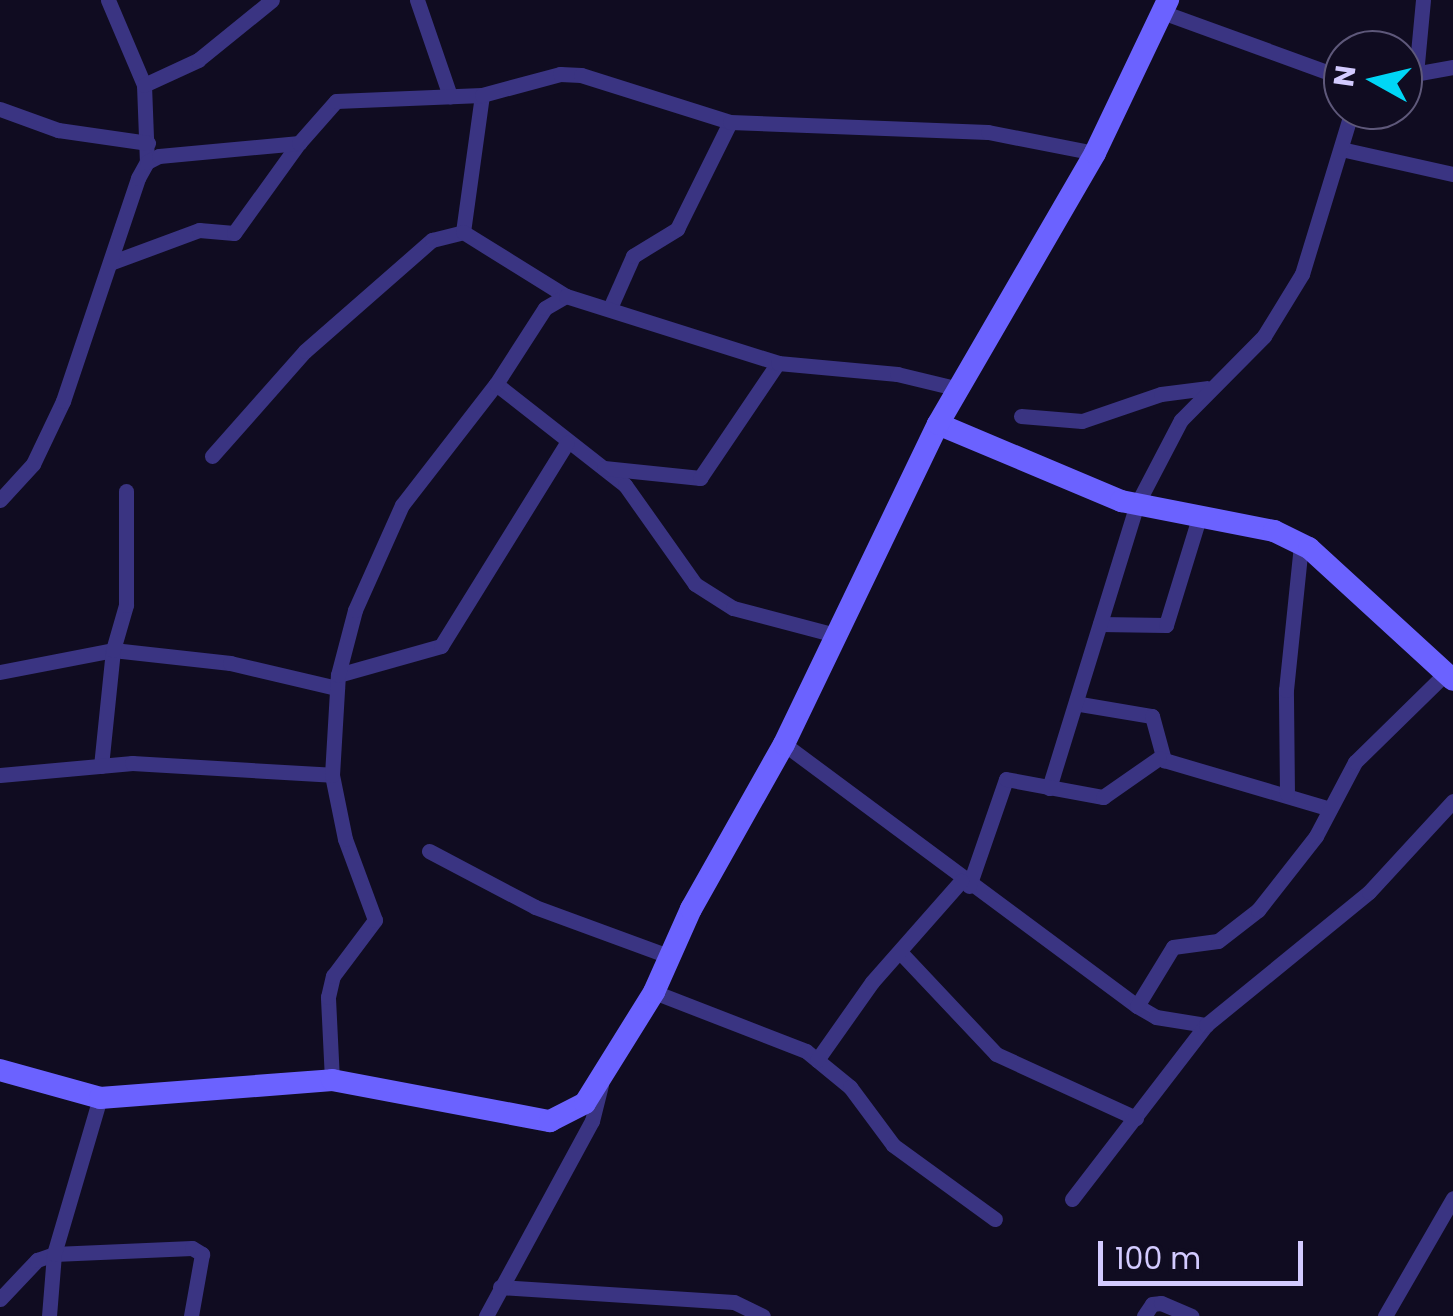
<!DOCTYPE html>
<style>
body{margin:0}
#map{position:relative;width:1453px;height:1316px;overflow:hidden;background:#100c21;font-family:Poppins,sans-serif}
div>[style]{position:absolute}
.street>*{height:15px;margin:-7.5px;padding:0 7.5px;transform-origin:7.5px;border-radius:7.5px;background:#3a3482}
.secondary>*{height:22px;margin:-11px;padding:0 11px;transform-origin:11px;border-radius:11px;background:#6b62ff}
span{translate:-50% -50%;white-space:nowrap;text-align:center;line-height:1.15;-webkit-text-stroke:8px #100c21;paint-order:stroke}
.north{position:absolute;left:1323px;top:30px;width:100px;height:100px;box-sizing:border-box;background:#100c21;border:2px solid #5e587a;border-radius:50%;rotate:278deg;font-size:28px;font-weight:700;line-height:40px;text-align:center;color:#d3cbff}
.north::after{content:'';display:block;margin:auto;width:35px;height:45px;background:#00d6f6;clip-path:polygon(50% 0,100% 100%,50% 72%,0 100%)}
.scale{position:absolute;left:1098px;top:1241px;width:205px;height:45px;box-sizing:border-box;border:5px solid #d3cbff;border-top:0;padding-left:12px;font-size:30px;line-height:35px;white-space:nowrap;color:#d3cbff;-webkit-text-stroke:8px #100c21;paint-order:stroke}
</style>
<div id="map">
<div class="street">
<div style="left:108px;top:0;width:92px;rotate:67deg"></div>
<div style="left:144px;top:85px;width:77px;rotate:87.8deg"></div>
<div style="left:417px;top:0;width:102px;rotate:71deg"></div>
<div style="left:1162px;top:12px;width:193px;rotate:20deg"></div>
<div style="left:1416px;top:74px;width:74px;rotate:-84.6deg"></div>
<div style="left:1403px;top:76px;width:51px;rotate:-10.2deg"></div>
<div style="left:144px;top:85px;width:60px;rotate:-24.8deg"></div>
<div style="left:198px;top:60px;width:95px;rotate:-39deg"></div>
<div style="left:0;top:109px;width:62px;rotate:19.9deg"></div>
<div style="left:58px;top:130px;width:91px;rotate:8.2deg"></div>
<div style="left:1341px;top:149px;width:115px;rotate:12.6deg"></div>
<div style="left:463px;top:232px;width:138px;rotate:-82.1deg"></div>
<div style="left:110px;top:263px;width:95px;rotate:-20.3deg"></div>
<div style="left:199px;top:230px;width:35px;rotate:5deg"></div>
<div style="left:234px;top:233px;width:111px;rotate:-54.2deg"></div>
<div style="left:610px;top:308px;width:57px;rotate:-66.1deg"></div>
<div style="left:633px;top:256px;width:52px;rotate:-31.5deg"></div>
<div style="left:677px;top:229px;width:119px;rotate:-63.6deg"></div>
<div style="left:496px;top:384px;width:164px;rotate:38.1deg"></div>
<div style="left:625px;top:485px;width:121px;rotate:54.7deg"></div>
<div style="left:695px;top:584px;width:45px;rotate:32.3deg"></div>
<div style="left:733px;top:608px;width:106px;rotate:14.8deg"></div>
<div style="left:1021px;top:416px;width:61px;rotate:4.7deg"></div>
<div style="left:1082px;top:421px;width:83px;rotate:-18.9deg"></div>
<div style="left:1161px;top:394px;width:46px;rotate:-7.4deg"></div>
<div style="left:212px;top:456px;width:140px;rotate:-48.5deg"></div>
<div style="left:305px;top:351px;width:169px;rotate:-41.2deg"></div>
<div style="left:432px;top:240px;width:32px;rotate:-14deg"></div>
<div style="left:463px;top:232px;width:121px;rotate:31.9deg"></div>
<div style="left:604px;top:468px;width:97px;rotate:5.9deg"></div>
<div style="left:700px;top:478px;width:139px;rotate:-55.9deg"></div>
<div style="left:0;top:500px;width:49px;rotate:-47.5deg"></div>
<div style="left:33px;top:464px;width:70px;rotate:-64.5deg"></div>
<div style="left:63px;top:401px;width:235px;rotate:-71.4deg"></div>
<div style="left:138px;top:178px;width:18px;rotate:-61deg"></div>
<div style="left:147px;top:162px;width:13px;rotate:-27deg"></div>
<div style="left:159px;top:156px;width:141px;rotate:-5.3deg"></div>
<div style="left:299px;top:143px;width:56px;rotate:-48.6deg"></div>
<div style="left:336px;top:101px;width:146px;rotate:-2.4deg"></div>
<div style="left:482px;top:95px;width:81px;rotate:-15.1deg"></div>
<div style="left:560px;top:74px;width:21px;rotate:3deg"></div>
<div style="left:581px;top:75px;width:156px;rotate:17.5deg"></div>
<div style="left:730px;top:122px;width:258px;rotate:2.2deg"></div>
<div style="left:988px;top:132px;width:109px;rotate:11.1deg"></div>
<div style="left:1100px;top:624px;width:66px;rotate:0.9deg"></div>
<div style="left:1166px;top:625px;width:112px;rotate:-72.9deg"></div>
<div style="left:0;top:672px;width:115px;rotate:-11deg"></div>
<div style="left:113px;top:650px;width:118px;rotate:6.3deg"></div>
<div style="left:230px;top:663px;width:110px;rotate:13.2deg"></div>
<div style="left:338px;top:675px;width:107px;rotate:-15.7deg"></div>
<div style="left:441px;top:646px;width:239px;rotate:-58.2deg"></div>
<div style="left:1080px;top:704px;width:73px;rotate:9.5deg"></div>
<div style="left:1152px;top:716px;width:46px;rotate:74.7deg"></div>
<div style="left:1164px;top:760px;width:173px;rotate:16.4deg"></div>
<div style="left:784px;top:744px;width:440px;rotate:36.6deg"></div>
<div style="left:1137px;top:1006px;width:22px;rotate:30deg"></div>
<div style="left:1156px;top:1017px;width:51px;rotate:9.1deg"></div>
<div style="left:101px;top:766px;width:117px;rotate:-84.1deg"></div>
<div style="left:113px;top:650px;width:47px;rotate:-73.9deg"></div>
<div style="left:126px;top:605px;width:114px;rotate:-90deg"></div>
<div style="left:0;top:775px;width:133px;rotate:-5.2deg"></div>
<div style="left:132px;top:763px;width:200px;rotate:3.4deg"></div>
<div style="left:1049px;top:788px;width:297px;rotate:-72.8deg"></div>
<div style="left:1137px;top:504px;width:95px;rotate:-62.4deg"></div>
<div style="left:1181px;top:420px;width:118px;rotate:-45.3deg"></div>
<div style="left:1264px;top:336px;width:73px;rotate:-58.5deg"></div>
<div style="left:1302px;top:274px;width:171px;rotate:-73deg"></div>
<div style="left:1287px;top:794px;width:104px;rotate:-90.6deg"></div>
<div style="left:1286px;top:690px;width:147px;rotate:-84.1deg"></div>
<div style="left:429px;top:851px;width:120px;rotate:27.8deg"></div>
<div style="left:535px;top:907px;width:145px;rotate:20.2deg"></div>
<div style="left:969px;top:886px;width:113px;rotate:-70.9deg"></div>
<div style="left:1006px;top:779px;width:99px;rotate:10.5deg"></div>
<div style="left:1103px;top:797px;width:68px;rotate:-34.9deg"></div>
<div style="left:900px;top:952px;width:140px;rotate:46.7deg"></div>
<div style="left:996px;top:1054px;width:154px;rotate:24.6deg"></div>
<div style="left:654px;top:992px;width:163px;rotate:21.2deg"></div>
<div style="left:806px;top:1051px;width:57px;rotate:39.3deg"></div>
<div style="left:850px;top:1087px;width:72px;rotate:53.4deg"></div>
<div style="left:893px;top:1145px;width:126px;rotate:36deg"></div>
<div style="left:1137px;top:1006px;width:69px;rotate:-58.6deg"></div>
<div style="left:1173px;top:947px;width:45px;rotate:-7.6deg"></div>
<div style="left:1218px;top:941px;width:51px;rotate:-37.8deg"></div>
<div style="left:1258px;top:910px;width:94px;rotate:-51.9deg"></div>
<div style="left:1316px;top:836px;width:84px;rotate:-62.2deg"></div>
<div style="left:1355px;top:762px;width:126px;rotate:-44.4deg"></div>
<div style="left:817px;top:1060px;width:95px;rotate:-54.8deg"></div>
<div style="left:872px;top:982px;width:135px;rotate:-48.6deg"></div>
<div style="left:332px;top:1080px;width:83px;rotate:-92.8deg"></div>
<div style="left:328px;top:997px;width:22px;rotate:-77deg"></div>
<div style="left:333px;top:976px;width:70px;rotate:-53.1deg"></div>
<div style="left:375px;top:920px;width:86px;rotate:-110.3deg"></div>
<div style="left:345px;top:839px;width:65px;rotate:-101.5deg"></div>
<div style="left:332px;top:775px;width:100px;rotate:-86.6deg"></div>
<div style="left:338px;top:675px;width:67px;rotate:-75.3deg"></div>
<div style="left:355px;top:610px;width:115px;rotate:-65.9deg"></div>
<div style="left:402px;top:505px;width:153px;rotate:-52.2deg"></div>
<div style="left:496px;top:384px;width:90px;rotate:-57.2deg"></div>
<div style="left:545px;top:308px;width:24px;rotate:-30deg"></div>
<div style="left:566px;top:296px;width:222px;rotate:17.5deg"></div>
<div style="left:778px;top:363px;width:120px;rotate:5.3deg"></div>
<div style="left:897px;top:374px;width:64px;rotate:13.6deg"></div>
<div style="left:1072px;top:1199px;width:220px;rotate:-52.4deg"></div>
<div style="left:1206px;top:1025px;width:210px;rotate:-39.2deg"></div>
<div style="left:1369px;top:892px;width:124px;rotate:-47.3deg"></div>
<div style="left:500px;top:1287px;width:234px;rotate:3.7deg"></div>
<div style="left:734px;top:1302px;width:32px;rotate:26deg"></div>
<div style="left:0;top:1299px;width:54px;rotate:-46.5deg"></div>
<div style="left:37px;top:1260px;width:18px;rotate:-19deg"></div>
<div style="left:54px;top:1254px;width:138px;rotate:-2.5deg"></div>
<div style="left:192px;top:1248px;width:12px;rotate:31deg"></div>
<div style="left:202px;top:1254px;width:63px;rotate:100.1deg"></div>
<div style="left:49px;top:1316px;width:62px;rotate:-85.4deg"></div>
<div style="left:54px;top:1254px;width:163px;rotate:-73.6deg"></div>
<div style="left:486px;top:1316px;width:222px;rotate:-61.5deg"></div>
<div style="left:592px;top:1121px;width:38px;rotate:-76deg"></div>
<div style="left:1144px;top:1316px;width:14px;rotate:-56deg"></div>
<div style="left:1152px;top:1304px;width:9px;rotate:-6deg"></div>
<div style="left:1161px;top:1303px;width:33px;rotate:23deg"></div>
<div style="left:1385px;top:1316px;width:136px;rotate:-60deg"></div>
</div>
<div class="secondary">
<div style="left:938px;top:424px;width:199px;rotate:22.8deg"></div>
<div style="left:1121px;top:501px;width:156px;rotate:11.1deg"></div>
<div style="left:1274px;top:531px;width:39px;rotate:26deg"></div>
<div style="left:1309px;top:548px;width:195px;rotate:42.5deg"></div>
<div style="left:0;top:1070px;width:104px;rotate:15.6deg"></div>
<div style="left:100px;top:1098px;width:233px;rotate:-4.4deg"></div>
<div style="left:332px;top:1080px;width:222px;rotate:10.7deg"></div>
<div style="left:550px;top:1121px;width:39px;rotate:-27deg"></div>
<div style="left:585px;top:1103px;width:131px;rotate:-58.1deg"></div>
<div style="left:654px;top:992px;width:91px;rotate:-66deg"></div>
<div style="left:691px;top:909px;width:189px;rotate:-60.6deg"></div>
<div style="left:784px;top:744px;width:355px;rotate:-64.3deg"></div>
<div style="left:938px;top:424px;width:313px;rotate:-59.9deg"></div>
<div style="left:1095px;top:153px;width:170px;rotate:-64.5deg"></div>
</div>
<div class="north">N</div>
<div class="scale">100 m</div>
</div>
